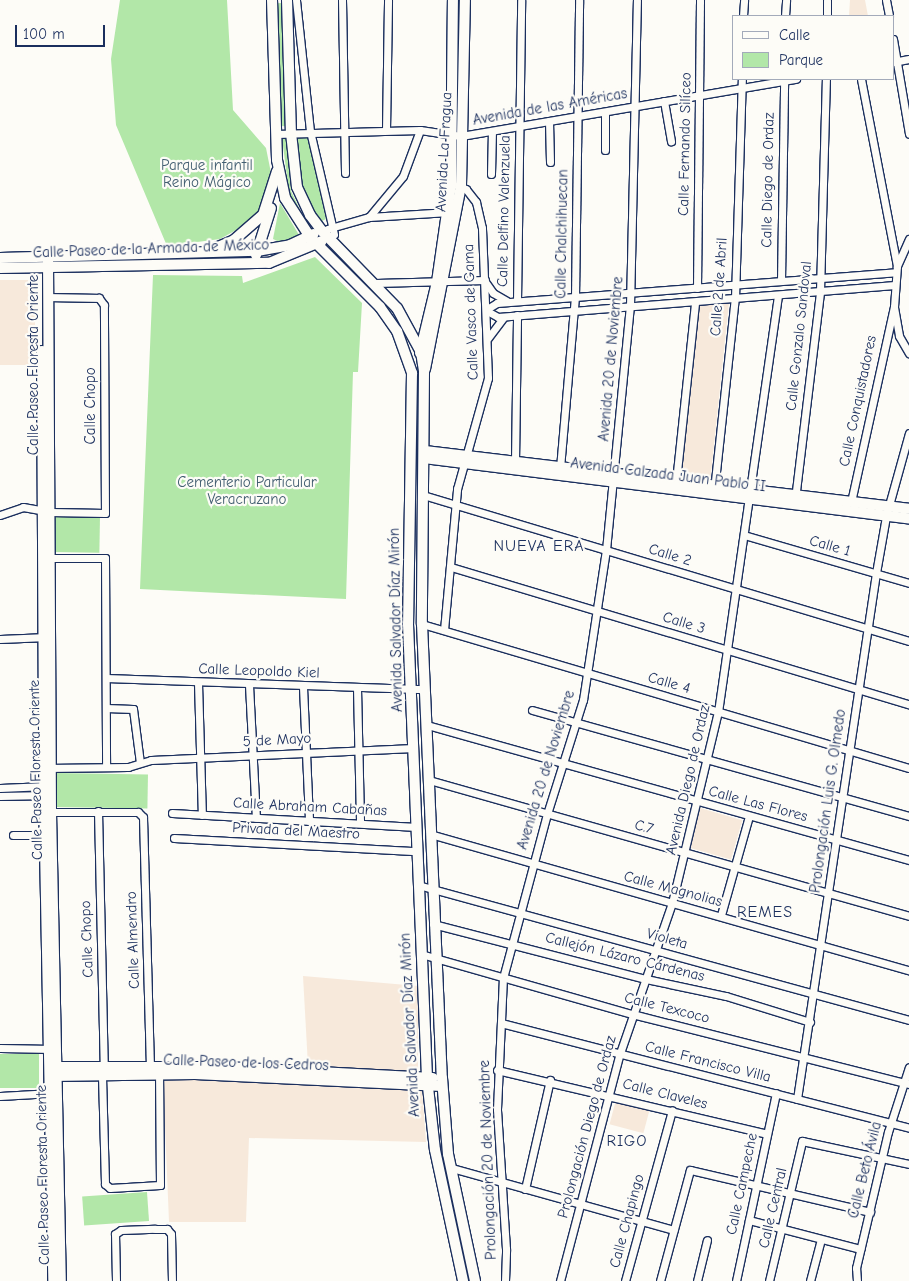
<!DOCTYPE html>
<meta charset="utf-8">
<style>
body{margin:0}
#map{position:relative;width:909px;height:1281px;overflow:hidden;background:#fdfcf7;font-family:"Comic Neue",sans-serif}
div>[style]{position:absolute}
.built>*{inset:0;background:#f7e9db;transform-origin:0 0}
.green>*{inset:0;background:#b2e7a8;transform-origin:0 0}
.roads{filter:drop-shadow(1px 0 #1b2f5e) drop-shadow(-1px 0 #1b2f5e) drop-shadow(0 1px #1b2f5e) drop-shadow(0 -1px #1b2f5e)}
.street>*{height:7px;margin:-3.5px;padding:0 3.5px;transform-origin:3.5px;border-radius:3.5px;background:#fdfcf7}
.secondary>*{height:10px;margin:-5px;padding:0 5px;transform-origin:5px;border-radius:5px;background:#fdfcf7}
span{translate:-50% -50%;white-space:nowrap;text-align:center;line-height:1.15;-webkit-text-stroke:4.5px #fdfcf7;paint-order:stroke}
.street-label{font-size:15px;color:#1b2f5e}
.park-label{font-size:15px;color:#415d70}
.neighbourhood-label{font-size:16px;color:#1b2f5e;letter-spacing:1px}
.legend{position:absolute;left:732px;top:15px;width:162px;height:65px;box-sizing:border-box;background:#fdfcf7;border:1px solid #a3aaba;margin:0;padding:6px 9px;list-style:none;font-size:15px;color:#1b2f5e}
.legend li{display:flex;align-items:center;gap:10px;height:25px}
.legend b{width:25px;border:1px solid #a3aaba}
.scale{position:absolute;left:15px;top:25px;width:90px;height:22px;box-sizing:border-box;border:2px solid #1b2f5e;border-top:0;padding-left:6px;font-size:15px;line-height:18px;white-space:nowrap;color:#1b2f5e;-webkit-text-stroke:4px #fdfcf7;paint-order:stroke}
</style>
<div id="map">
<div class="built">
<div style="clip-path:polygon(850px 0,865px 0,868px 16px,849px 16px)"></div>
<div style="left:0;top:280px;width:35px;height:85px"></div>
<div style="left:729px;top:302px;width:181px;height:31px;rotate:96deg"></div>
<div style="left:700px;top:808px;width:44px;height:41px;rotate:16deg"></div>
<div style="clip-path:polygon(303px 976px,418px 986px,418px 1073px,308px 1066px)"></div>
<div style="clip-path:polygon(163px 1077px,422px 1088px,426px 1142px,249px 1138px,246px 1222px,169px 1222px)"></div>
<div style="left:616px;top:1100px;width:35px;height:25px;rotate:15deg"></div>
</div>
<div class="green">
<div style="clip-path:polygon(120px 0,227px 0,233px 110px,266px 148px,273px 183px,262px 210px,247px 224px,220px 239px,167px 246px,116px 125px,111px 59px)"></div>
<div style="left:282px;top:3px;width:123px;height:6px;rotate:88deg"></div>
<div style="clip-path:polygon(307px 134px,326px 219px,320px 222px,304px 200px,295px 169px,296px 135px)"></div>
<div style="clip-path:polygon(282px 138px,287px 138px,291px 191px,303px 216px,290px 200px)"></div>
<div style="clip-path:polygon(280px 203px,299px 235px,284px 244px,273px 239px)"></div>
<div style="clip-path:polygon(315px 257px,362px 303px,358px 372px,353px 372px,346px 599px,140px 589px,153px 275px,242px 276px,243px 283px)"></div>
<div style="left:54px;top:516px;width:46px;height:36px;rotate:1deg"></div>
<div style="left:56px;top:773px;width:92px;height:34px;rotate:1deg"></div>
<div style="left:0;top:1054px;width:39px;height:34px"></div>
<div style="left:147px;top:1192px;width:29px;height:65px;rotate:86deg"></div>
</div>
<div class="roads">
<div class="street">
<div style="left:296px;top:0;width:132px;rotate:83.9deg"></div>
<div style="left:310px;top:131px;width:106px;rotate:76.9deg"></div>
<div style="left:342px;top:0;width:173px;rotate:89deg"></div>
<div style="left:886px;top:0;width:16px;rotate:79deg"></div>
<div style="left:743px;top:16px;width:16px;rotate:-86deg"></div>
<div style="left:785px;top:16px;width:16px;rotate:-86deg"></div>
<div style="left:827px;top:16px;width:16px;rotate:-90deg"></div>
<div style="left:893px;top:39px;width:96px;rotate:80.4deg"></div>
<div style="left:893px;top:62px;width:16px;rotate:-11deg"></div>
<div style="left:861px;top:79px;width:190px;rotate:79.1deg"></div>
<div style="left:664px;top:101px;width:41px;rotate:80.1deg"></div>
<div style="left:549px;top:121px;width:41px;rotate:88.6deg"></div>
<div style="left:386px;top:130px;width:130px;rotate:-89.1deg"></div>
<div style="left:276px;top:134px;width:144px;rotate:-1.6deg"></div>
<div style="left:420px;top:130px;width:41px;rotate:8.3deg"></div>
<div style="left:461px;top:136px;width:340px;rotate:-9.7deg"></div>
<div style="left:605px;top:150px;width:38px;rotate:-90deg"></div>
<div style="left:491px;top:174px;width:43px;rotate:-88.7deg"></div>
<div style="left:369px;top:217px;width:53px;rotate:-50.3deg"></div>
<div style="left:403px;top:176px;width:49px;rotate:-69.7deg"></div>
<div style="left:327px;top:229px;width:44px;rotate:-15.9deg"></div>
<div style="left:369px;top:217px;width:80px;rotate:-3.6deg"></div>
<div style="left:909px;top:239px;width:30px;rotate:114deg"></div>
<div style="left:897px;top:266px;width:41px;rotate:94.2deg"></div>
<div style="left:894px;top:307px;width:29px;rotate:80deg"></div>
<div style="left:899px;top:336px;width:20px;rotate:60deg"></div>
<div style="left:781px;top:281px;width:202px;rotate:-89.1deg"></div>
<div style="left:376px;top:283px;width:109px;rotate:-1.6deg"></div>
<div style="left:486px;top:283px;width:12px;rotate:55deg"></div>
<div style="left:493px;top:293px;width:16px;rotate:30deg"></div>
<div style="left:697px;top:288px;width:288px;rotate:-89.4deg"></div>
<div style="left:517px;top:301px;width:301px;rotate:-89.2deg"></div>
<div style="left:487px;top:309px;width:12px;rotate:-31deg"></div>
<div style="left:497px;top:303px;width:400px;rotate:-4.4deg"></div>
<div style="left:487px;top:311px;width:13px;rotate:29deg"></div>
<div style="left:498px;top:317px;width:398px;rotate:-4.6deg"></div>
<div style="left:488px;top:338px;width:26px;rotate:-53deg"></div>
<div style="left:515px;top:462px;width:147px;rotate:-89.2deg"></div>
<div style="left:560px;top:468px;width:172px;rotate:-85deg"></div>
<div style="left:575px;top:297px;width:297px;rotate:-89.2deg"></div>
<div style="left:676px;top:481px;width:180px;rotate:-83.9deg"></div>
<div style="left:714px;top:490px;width:193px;rotate:-83.8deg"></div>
<div style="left:735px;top:298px;width:219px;rotate:-88.2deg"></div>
<div style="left:423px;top:495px;width:507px;rotate:16.72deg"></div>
<div style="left:795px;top:499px;width:209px;rotate:-83.1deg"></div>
<div style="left:820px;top:291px;width:212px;rotate:-88.4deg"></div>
<div style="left:851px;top:502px;width:200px;rotate:-77.6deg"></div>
<div style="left:0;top:515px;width:24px;rotate:-19deg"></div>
<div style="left:23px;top:507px;width:27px;rotate:10deg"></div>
<div style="left:50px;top:512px;width:55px;rotate:1deg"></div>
<div style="left:105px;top:513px;width:208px;rotate:-90.3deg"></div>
<div style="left:104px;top:305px;width:9px;rotate:-126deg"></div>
<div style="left:99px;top:298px;width:50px;rotate:-178.9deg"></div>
<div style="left:744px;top:535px;width:172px;rotate:16.2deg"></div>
<div style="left:45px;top:558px;width:60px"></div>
<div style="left:105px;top:558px;width:209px;rotate:89.7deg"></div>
<div style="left:451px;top:567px;width:478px;rotate:16.7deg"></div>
<div style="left:422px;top:624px;width:508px;rotate:16.47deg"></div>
<div style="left:444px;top:630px;width:142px;rotate:-84.7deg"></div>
<div style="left:457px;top:489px;width:115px;rotate:-74.4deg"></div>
<div style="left:488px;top:378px;width:150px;rotate:-92.3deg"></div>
<div style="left:482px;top:228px;width:27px;rotate:-103deg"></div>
<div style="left:476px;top:202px;width:16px;rotate:-128deg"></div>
<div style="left:466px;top:189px;width:9px;rotate:-159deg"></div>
<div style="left:0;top:639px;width:47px;rotate:-2.4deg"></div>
<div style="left:106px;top:678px;width:319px;rotate:2deg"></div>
<div style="left:198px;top:683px;width:132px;rotate:88.3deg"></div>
<div style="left:249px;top:685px;width:133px;rotate:87deg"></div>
<div style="left:303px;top:687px;width:134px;rotate:87.4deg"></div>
<div style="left:357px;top:688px;width:135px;rotate:88.7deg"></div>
<div style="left:106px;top:708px;width:27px;rotate:2deg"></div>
<div style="left:133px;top:709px;width:54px;rotate:82.6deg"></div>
<div style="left:532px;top:710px;width:392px;rotate:15.7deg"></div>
<div style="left:427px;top:725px;width:501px;rotate:15.65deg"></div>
<div style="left:46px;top:768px;width:82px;rotate:-0.7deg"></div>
<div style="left:128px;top:767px;width:24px;rotate:-17deg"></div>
<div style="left:151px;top:760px;width:263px;rotate:-2.6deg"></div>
<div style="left:429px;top:780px;width:499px;rotate:15.8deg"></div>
<div style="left:0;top:788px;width:46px;rotate:-2.5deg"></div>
<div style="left:0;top:796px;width:47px;rotate:-1.2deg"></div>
<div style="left:98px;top:811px;width:255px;rotate:88.7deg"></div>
<div style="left:47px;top:812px;width:91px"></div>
<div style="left:138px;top:812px;width:7px;rotate:45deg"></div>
<div style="left:143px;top:817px;width:248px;rotate:88.4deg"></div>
<div style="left:172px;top:813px;width:245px;rotate:3.3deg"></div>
<div style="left:430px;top:834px;width:498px;rotate:15.9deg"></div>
<div style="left:13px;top:835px;width:31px"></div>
<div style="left:174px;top:838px;width:243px;rotate:3.1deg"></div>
<div style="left:418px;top:885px;width:509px;rotate:15.37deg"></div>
<div style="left:721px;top:915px;width:103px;rotate:-74.2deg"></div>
<div style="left:433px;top:924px;width:220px;rotate:14.5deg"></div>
<div style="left:646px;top:979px;width:82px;rotate:12deg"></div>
<div style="left:726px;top:996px;width:88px;rotate:17.2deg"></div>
<div style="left:421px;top:954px;width:219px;rotate:15.9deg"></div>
<div style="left:632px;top:1014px;width:286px;rotate:14.2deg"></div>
<div style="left:501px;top:1023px;width:421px;rotate:14.4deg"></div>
<div style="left:0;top:1048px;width:52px;rotate:1.1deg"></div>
<div style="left:497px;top:1070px;width:277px;rotate:13.3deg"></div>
<div style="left:102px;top:1076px;width:108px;rotate:88.4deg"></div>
<div style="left:105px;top:1184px;width:6px;rotate:39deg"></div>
<div style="left:110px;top:1188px;width:50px;rotate:-3.4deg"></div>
<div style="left:160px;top:1185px;width:111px;rotate:-90.5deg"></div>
<div style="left:0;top:1096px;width:52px;rotate:-3.3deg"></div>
<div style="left:797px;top:1099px;width:532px;rotate:-81.46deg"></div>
<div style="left:876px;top:573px;width:58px;rotate:-80deg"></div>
<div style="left:886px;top:516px;width:86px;rotate:-74.5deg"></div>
<div style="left:452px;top:1168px;width:230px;rotate:15.6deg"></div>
<div style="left:525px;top:1189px;width:112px;rotate:-77.1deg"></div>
<div style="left:749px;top:1220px;width:115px;rotate:14.6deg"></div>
<div style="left:116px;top:1281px;width:47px;rotate:-91.2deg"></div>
<div style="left:115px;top:1234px;width:7px;rotate:-34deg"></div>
<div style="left:121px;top:1230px;width:34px;rotate:-2deg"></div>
<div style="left:155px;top:1229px;width:12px"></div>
<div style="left:167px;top:1229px;width:6px;rotate:51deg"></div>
<div style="left:171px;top:1234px;width:47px;rotate:88.8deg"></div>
<div style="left:505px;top:1281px;width:32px;rotate:-88deg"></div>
<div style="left:506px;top:1249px;width:140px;rotate:-93.7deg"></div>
<div style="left:497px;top:1109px;width:131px;rotate:-87.4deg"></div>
<div style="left:503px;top:978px;width:170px;rotate:-75deg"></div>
<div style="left:547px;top:814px;width:120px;rotate:-72.5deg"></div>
<div style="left:583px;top:700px;width:152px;rotate:-81.3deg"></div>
<div style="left:606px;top:550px;width:245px;rotate:-84.4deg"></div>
<div style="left:630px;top:306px;width:306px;rotate:-88.7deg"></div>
<div style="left:560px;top:1281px;width:236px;rotate:-75.3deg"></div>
<div style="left:620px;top:1053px;width:159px;rotate:-70.9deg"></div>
<div style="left:672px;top:903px;width:196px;rotate:-76.5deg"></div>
<div style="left:718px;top:712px;width:421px;rotate:-81.8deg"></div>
<div style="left:625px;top:1281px;width:177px;rotate:-74.6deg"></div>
<div style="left:660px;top:1281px;width:115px;rotate:-74.9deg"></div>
<div style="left:690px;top:1170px;width:185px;rotate:13.1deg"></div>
<div style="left:697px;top:1281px;width:42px;rotate:-76.3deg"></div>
<div style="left:736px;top:1281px;width:192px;rotate:-78deg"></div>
<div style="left:769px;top:1281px;width:144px;rotate:-76.7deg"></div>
<div style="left:802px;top:1141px;width:109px;rotate:12.1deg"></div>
<div style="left:810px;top:1281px;width:43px;rotate:-75.3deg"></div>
<div style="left:857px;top:1281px;width:13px;rotate:-94deg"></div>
<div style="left:856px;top:1268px;width:140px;rotate:-76.8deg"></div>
<div style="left:888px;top:1132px;width:68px;rotate:-72.1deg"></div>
</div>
<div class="secondary">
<div style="left:272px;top:0;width:160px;rotate:88.2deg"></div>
<div style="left:277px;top:160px;width:39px;rotate:78deg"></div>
<div style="left:285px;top:198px;width:46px;rotate:57.3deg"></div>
<div style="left:310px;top:237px;width:99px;rotate:45deg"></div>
<div style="left:380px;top:307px;width:29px;rotate:55deg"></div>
<div style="left:397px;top:331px;width:45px;rotate:70.3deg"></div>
<div style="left:412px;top:373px;width:251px;rotate:90.9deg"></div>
<div style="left:408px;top:624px;width:454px;rotate:87.6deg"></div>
<div style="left:427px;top:1078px;width:72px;rotate:83.7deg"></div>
<div style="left:435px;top:1150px;width:134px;rotate:77.9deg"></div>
<div style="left:287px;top:0;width:133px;rotate:88.3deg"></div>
<div style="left:291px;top:133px;width:54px;rotate:83.7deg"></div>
<div style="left:297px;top:187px;width:31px;rotate:65deg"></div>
<div style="left:310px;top:215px;width:20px;rotate:53deg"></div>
<div style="left:322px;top:231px;width:107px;rotate:45.8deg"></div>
<div style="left:397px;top:308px;width:50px;rotate:61.4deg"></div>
<div style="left:421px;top:352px;width:20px;rotate:81deg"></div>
<div style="left:424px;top:372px;width:252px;rotate:90.5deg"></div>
<div style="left:422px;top:624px;width:454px;rotate:87.5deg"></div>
<div style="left:442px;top:1078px;width:76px;rotate:85.5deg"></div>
<div style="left:448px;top:1154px;width:130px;rotate:78deg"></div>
<div style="left:213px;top:249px;width:23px;rotate:-23deg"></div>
<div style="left:234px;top:240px;width:38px;rotate:-41deg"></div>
<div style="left:263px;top:215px;width:46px;rotate:-72.3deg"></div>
<div style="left:256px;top:255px;width:49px;rotate:-72.3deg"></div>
<div style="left:0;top:258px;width:257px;rotate:-1.6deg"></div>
<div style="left:257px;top:251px;width:34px;rotate:-10deg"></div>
<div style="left:290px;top:245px;width:26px;rotate:-25deg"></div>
<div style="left:48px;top:258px;width:554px;rotate:89.69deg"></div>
<div style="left:51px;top:812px;width:469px;rotate:88.8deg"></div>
<div style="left:0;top:268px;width:269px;rotate:-1.1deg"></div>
<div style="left:269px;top:263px;width:57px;rotate:-22.5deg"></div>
<div style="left:42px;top:351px;width:444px;rotate:89.7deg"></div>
<div style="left:44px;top:795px;width:486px;rotate:88.9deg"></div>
<div style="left:420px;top:353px;width:73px;rotate:-76.5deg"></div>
<div style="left:437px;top:282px;width:98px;rotate:-81.8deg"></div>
<div style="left:451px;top:185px;width:185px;rotate:-89.4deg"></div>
<div style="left:425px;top:369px;width:187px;rotate:-78.9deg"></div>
<div style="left:461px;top:186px;width:186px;rotate:-88.8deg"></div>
<div style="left:425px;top:451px;width:487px;rotate:6.8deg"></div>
<div style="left:424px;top:458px;width:489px;rotate:7.1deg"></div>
<div style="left:51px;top:1067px;width:173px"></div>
<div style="left:224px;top:1067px;width:209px;rotate:3deg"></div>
<div style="left:51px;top:1076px;width:144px;rotate:-0.8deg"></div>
<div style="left:195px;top:1074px;width:247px;rotate:2.8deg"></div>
</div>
</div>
<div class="street-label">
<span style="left:550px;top:107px;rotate:-10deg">Avenida de las Américas</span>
<span style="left:685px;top:144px;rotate:-89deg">Calle Fernando Silíceo</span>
<span style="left:444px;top:152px;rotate:-87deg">Avenida La Fragua</span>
<span style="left:768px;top:180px;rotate:-89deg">Calle Diego de Ordaz</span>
<span style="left:504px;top:211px;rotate:-89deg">Calle Delfino Valenzuela</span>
<span style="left:562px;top:234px;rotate:-89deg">Calle Chalchihuecan</span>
<span style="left:151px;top:249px;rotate:-2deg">Calle Paseo de la Armada de México</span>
<span style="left:719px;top:287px;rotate:-86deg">Calle 2 de Abril</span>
<span style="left:471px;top:312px;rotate:-92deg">Calle Vasco de Gama</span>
<span style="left:799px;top:336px;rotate:-84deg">Calle Gonzalo Sandoval</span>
<span style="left:611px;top:359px;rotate:-85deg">Avenida 20 de Noviembre</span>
<span style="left:34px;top:365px;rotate:-90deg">Calle Paseo Floresta Oriente</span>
<span style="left:858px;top:401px;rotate:-78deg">Calle Conquistadores</span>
<span style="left:91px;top:406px;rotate:-90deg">Calle Chopo</span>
<span style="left:668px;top:475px;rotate:7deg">Avenida Calzada Juan Pablo II</span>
<span style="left:830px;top:546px;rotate:16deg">Calle 1</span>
<span style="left:670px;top:555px;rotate:17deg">Calle 2</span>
<span style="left:396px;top:620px;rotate:-91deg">Avenida Salvador Díaz Mirón</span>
<span style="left:684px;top:623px;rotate:17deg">Calle 3</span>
<span style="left:259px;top:671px;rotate:2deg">Calle Leopoldo Kiel</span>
<span style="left:669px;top:683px;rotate:16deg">Calle 4</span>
<span style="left:277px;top:740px;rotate:-3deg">5 de Mayo</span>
<span style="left:36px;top:770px;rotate:-91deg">Calle Paseo Floresta Oriente</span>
<span style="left:546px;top:770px;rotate:-73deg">Avenida 20 de Noviembre</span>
<span style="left:688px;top:780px;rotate:-77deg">Avenida Diego de Ordaz</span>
<span style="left:828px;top:801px;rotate:-82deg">Prolongación Luis G. Olmedo</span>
<span style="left:758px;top:804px;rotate:15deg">Calle Las Flores</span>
<span style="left:310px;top:807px;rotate:3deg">Calle Abraham Cabañas</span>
<span style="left:644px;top:827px;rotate:16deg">C.7</span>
<span style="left:296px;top:831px;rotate:3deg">Privada del Maestro</span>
<span style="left:673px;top:889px;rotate:15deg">Calle Magnolias</span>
<span style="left:87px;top:939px;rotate:-92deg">Calle Chopo</span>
<span style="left:667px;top:939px;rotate:16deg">Violeta</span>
<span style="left:133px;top:940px;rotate:-92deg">Calle Almendro</span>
<span style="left:625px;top:957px;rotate:14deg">Callejón Lázaro Cárdenas</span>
<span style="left:667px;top:1008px;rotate:14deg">Calle Texcoco</span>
<span style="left:410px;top:1025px;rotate:-93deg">Avenida Salvador Díaz Mirón</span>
<span style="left:708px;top:1062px;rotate:14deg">Calle Francisco Villa</span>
<span style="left:246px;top:1063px;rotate:2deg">Calle Paseo de los Cedros</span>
<span style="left:665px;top:1094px;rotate:14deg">Calle Claveles</span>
<span style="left:587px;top:1127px;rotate:-75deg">Prolongación Diego de Ordaz</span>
<span style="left:488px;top:1160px;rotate:-92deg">Prolongación 20 de Noviembre</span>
<span style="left:865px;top:1170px;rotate:-76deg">Calle Beto Ávila</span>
<span style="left:43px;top:1175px;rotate:-91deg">Calle Paseo Floresta Oriente</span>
<span style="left:742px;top:1184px;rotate:-78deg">Calle Campeche</span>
<span style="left:773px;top:1208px;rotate:-77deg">Calle Central</span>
<span style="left:627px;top:1221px;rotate:-75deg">Calle Chapingo</span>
</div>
<div class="park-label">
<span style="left:207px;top:174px">Parque infantil<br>Reino Mágico</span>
<span style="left:247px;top:491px">Cementerio Particular<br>Veracruzano</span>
</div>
<div class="neighbourhood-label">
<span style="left:539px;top:546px">NUEVA ERA</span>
<span style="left:765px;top:912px">REMES</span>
<span style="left:627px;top:1141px">RIGO</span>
</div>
<ul class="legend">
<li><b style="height:6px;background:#fdfcf7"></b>Calle</li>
<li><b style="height:14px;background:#b2e7a8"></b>Parque</li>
</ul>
<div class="scale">100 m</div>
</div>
